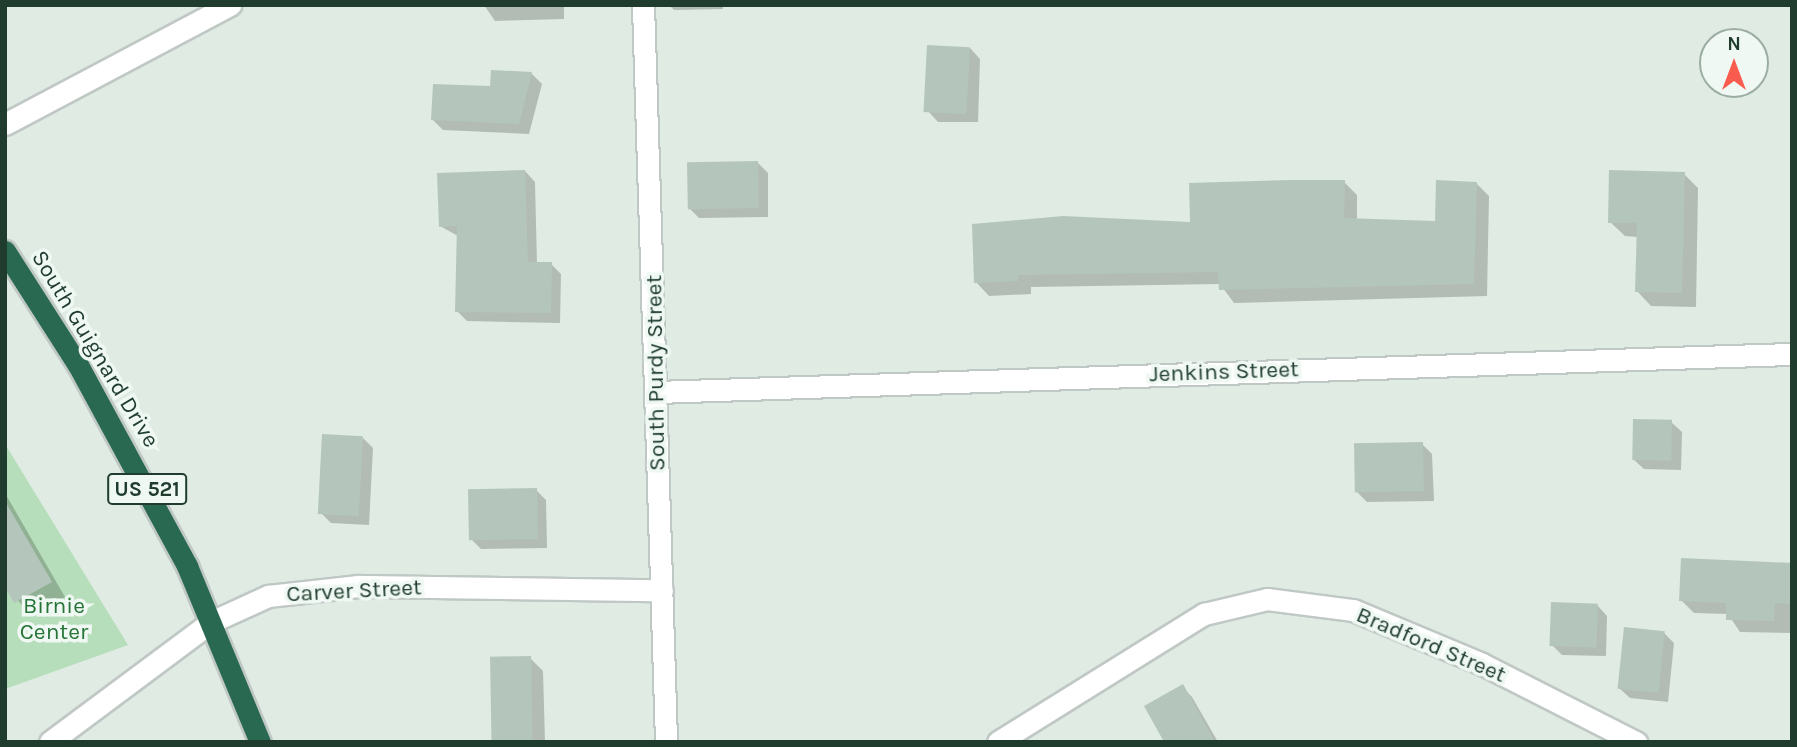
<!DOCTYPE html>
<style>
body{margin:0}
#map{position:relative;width:1797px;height:747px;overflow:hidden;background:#dfebe3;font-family:Karla,sans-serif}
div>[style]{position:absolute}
.green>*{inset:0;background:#b6deba}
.shadow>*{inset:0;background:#0003}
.building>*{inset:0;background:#b4c6bc;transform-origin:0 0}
.roads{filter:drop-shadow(2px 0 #c0c8c5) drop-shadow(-2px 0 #c0c8c5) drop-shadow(0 2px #c0c8c5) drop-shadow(0 -2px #c0c8c5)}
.minor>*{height:21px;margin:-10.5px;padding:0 10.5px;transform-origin:10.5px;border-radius:10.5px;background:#fff}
.highway>*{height:21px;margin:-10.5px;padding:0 10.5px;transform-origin:10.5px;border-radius:10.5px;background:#296951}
span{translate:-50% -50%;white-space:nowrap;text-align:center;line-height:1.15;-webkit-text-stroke:7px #eff8f2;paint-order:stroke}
.shield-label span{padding:2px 5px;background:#eff8f2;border:2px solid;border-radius:5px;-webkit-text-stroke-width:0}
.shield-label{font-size:21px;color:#1f3c2f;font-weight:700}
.street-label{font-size:23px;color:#1f3c2f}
.park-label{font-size:23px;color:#277438}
.frame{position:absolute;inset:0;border:7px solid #1f3c2f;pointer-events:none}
.north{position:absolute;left:1699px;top:28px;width:70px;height:70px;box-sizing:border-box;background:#eff8f2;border:2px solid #9cada4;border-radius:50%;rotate:0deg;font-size:19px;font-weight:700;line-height:28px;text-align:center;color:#1f3c2f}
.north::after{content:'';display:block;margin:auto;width:24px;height:32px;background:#f95b4f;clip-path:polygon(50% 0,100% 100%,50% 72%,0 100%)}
</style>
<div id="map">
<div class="green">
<div style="clip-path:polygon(5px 444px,128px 645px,5px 689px)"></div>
</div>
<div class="shadow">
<div style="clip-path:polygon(484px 5px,564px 5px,564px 19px,495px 21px)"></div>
<div style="clip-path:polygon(669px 5px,723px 5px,723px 9px,674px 10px)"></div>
<div style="clip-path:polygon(970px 48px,980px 59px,978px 122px,938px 122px,928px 111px)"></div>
<div style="clip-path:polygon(493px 72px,532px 74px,542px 84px,529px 134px,443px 130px,433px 120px,492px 88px)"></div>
<div style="clip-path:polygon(758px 163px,768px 173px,768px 217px,699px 218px,689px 208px)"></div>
<div style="clip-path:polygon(525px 171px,535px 182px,537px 264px,551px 264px,561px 274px,560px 323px,467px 321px,457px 311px,458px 236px,440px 226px)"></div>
<div style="clip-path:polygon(1684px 174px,1698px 188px,1696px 307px,1651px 306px,1637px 291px,1638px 237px,1625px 236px,1610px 222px)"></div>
<div style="clip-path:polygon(1344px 182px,1357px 195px,1357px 220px,1437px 223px,1476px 183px,1489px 196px,1487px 296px,1234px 303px,1220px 284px,1031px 287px,1031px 294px,989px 296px,976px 282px)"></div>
<div style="clip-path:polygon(1671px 422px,1682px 432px,1681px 470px,1644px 469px,1633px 459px)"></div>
<div style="clip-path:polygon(363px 438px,373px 448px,369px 525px,331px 523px,321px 513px)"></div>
<div style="clip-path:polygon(1422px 444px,1432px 454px,1434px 501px,1367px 502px,1357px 492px)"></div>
<div style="clip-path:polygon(536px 490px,546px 500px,547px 548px,481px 549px,471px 539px)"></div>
<div style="clip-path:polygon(5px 493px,65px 597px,30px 616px,5px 583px)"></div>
<div style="clip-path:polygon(1792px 564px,1792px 633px,1740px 632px,1728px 614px,1694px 613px,1681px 600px)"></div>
<div style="clip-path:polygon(1597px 605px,1607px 616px,1606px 656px,1562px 655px,1552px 645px)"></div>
<div style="clip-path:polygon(1664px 633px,1674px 643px,1668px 702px,1630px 698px,1619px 688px)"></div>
<div style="clip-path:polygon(530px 658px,543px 671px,545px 742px,494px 742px)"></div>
<div style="clip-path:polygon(1182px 687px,1192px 697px,1218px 742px,1166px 742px)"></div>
</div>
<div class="building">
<div style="left:927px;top:45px;width:43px;height:67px;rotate:3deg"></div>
<div style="clip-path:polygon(491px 70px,532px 72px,519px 124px,431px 120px,433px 84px,490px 86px)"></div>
<div style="left:758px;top:161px;width:47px;height:71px;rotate:89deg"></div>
<div style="clip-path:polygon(525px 170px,528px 262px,552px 262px,551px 313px,455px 312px,457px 226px,439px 227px,437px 173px)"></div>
<div style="clip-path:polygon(1609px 170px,1685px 172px,1682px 293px,1635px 292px,1637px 223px,1608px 223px)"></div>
<div style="clip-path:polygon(1290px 180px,1345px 180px,1344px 218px,1435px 221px,1436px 180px,1477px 182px,1474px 284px,1219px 290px,1218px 272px,1018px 275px,1018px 281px,974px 283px,972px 224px,1063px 216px,1190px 222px,1189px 183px)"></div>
<div style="left:1633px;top:419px;width:39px;height:41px;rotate:1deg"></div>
<div style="left:322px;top:434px;width:41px;height:80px;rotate:3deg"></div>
<div style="left:1423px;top:442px;width:49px;height:69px;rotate:89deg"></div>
<div style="left:537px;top:488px;width:51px;height:69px;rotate:89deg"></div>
<div style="clip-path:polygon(5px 501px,52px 582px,14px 603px,5px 587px)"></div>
<div style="clip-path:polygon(1681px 558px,1792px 563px,1792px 604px,1775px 603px,1774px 621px,1726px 620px,1726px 603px,1679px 601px)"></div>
<div style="left:1551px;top:602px;width:47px;height:44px;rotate:2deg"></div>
<div style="left:1624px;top:627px;width:41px;height:62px;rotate:6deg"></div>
<div style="left:531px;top:656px;width:86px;height:41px;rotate:89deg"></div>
<div style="clip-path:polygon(1183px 684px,1215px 742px,1164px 742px,1144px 706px)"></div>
</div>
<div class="roads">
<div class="minor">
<div style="left:643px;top:5px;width:737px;rotate:88.21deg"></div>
<div style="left:5px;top:124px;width:255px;rotate:-27.9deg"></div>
<div style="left:656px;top:392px;width:1137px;rotate:-1.92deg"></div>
<div style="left:50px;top:742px;width:201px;rotate:-36.7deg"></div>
<div style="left:211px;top:622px;width:63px;rotate:-24.5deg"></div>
<div style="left:268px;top:596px;width:91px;rotate:-6.3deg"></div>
<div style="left:358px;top:586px;width:304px;rotate:0.8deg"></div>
<div style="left:998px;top:742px;width:243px;rotate:-31.9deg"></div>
<div style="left:1204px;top:614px;width:65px;rotate:-13.4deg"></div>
<div style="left:1267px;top:599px;width:87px;rotate:7.3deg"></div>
<div style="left:1353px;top:610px;width:140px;rotate:22.7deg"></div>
<div style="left:1482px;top:664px;width:173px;rotate:26.9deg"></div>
</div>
<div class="highway">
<div style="left:5px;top:251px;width:135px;rotate:57.4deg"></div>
<div style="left:78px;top:365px;width:229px;rotate:61.5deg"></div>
<div style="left:187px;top:566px;width:191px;rotate:67.5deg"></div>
</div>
</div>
<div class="shield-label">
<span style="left:147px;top:489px">US 521</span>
</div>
<div class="street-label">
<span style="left:95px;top:349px;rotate:59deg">South Guignard Drive</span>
<span style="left:1224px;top:372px;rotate:-2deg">Jenkins Street</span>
<span style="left:656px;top:373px;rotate:-91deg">South Purdy Street</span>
<span style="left:354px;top:591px;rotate:-3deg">Carver Street</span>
<span style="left:1431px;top:645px;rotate:23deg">Bradford Street</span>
</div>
<div class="park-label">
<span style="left:54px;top:619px">Birnie<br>Center</span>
</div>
<div class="frame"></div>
<div class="north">N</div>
</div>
